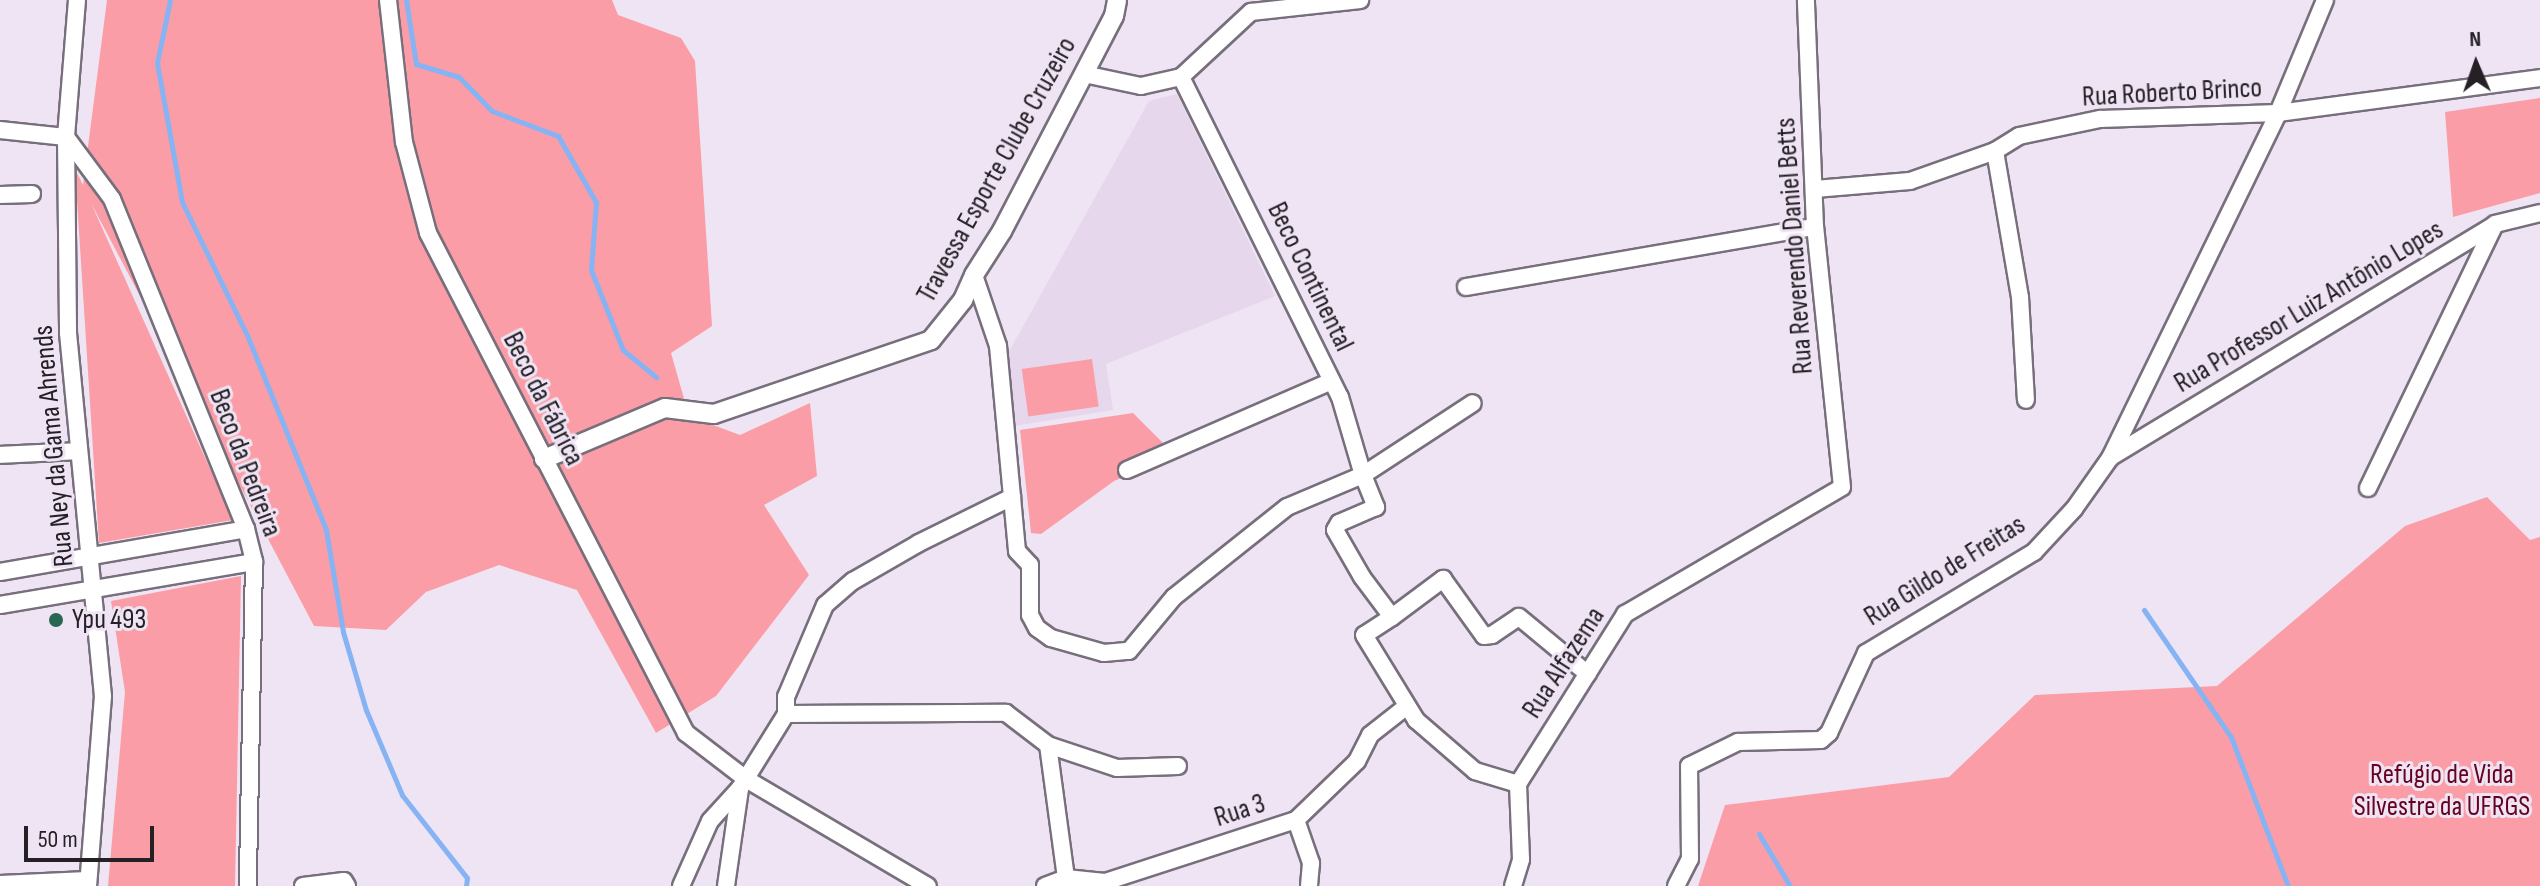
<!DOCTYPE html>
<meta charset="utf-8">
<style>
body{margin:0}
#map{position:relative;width:2540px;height:886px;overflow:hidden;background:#efe4f3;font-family:"Sofia Sans Condensed",sans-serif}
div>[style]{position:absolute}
.built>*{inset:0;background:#e6d7ec}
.green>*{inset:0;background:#fb9da6;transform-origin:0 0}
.stream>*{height:5px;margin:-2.5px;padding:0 2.5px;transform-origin:2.5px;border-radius:2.5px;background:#86b3f3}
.roads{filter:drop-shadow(2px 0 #786f7c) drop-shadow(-2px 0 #786f7c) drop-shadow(0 2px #786f7c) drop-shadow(0 -2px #786f7c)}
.minor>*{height:16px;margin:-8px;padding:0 8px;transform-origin:8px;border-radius:8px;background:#fff}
.tertiary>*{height:18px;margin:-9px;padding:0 9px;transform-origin:9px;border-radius:9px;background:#fff}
.dots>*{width:22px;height:22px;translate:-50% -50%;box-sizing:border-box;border:4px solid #efe4f3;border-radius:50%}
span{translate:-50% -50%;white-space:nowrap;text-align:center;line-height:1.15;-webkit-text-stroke:6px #efe4f3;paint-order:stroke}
.street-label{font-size:28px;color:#242026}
.poi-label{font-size:28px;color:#242026}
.left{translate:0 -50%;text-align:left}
.park-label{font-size:28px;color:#660220}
.north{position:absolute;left:2436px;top:24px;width:80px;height:80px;-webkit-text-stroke:6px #efe4f3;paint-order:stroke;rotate:358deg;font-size:22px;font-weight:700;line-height:32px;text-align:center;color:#242026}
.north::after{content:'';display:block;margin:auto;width:28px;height:36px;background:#242026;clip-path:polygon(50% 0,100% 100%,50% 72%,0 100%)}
.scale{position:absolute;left:24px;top:826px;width:130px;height:36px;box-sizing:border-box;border:4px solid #242026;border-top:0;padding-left:10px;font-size:24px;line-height:28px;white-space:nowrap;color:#242026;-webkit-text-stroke:6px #efe4f3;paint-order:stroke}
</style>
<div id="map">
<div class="built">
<div style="clip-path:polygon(1177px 94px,1275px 296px,1106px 364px,1113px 410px,1015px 426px,1007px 355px,1149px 101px)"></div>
</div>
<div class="green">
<div style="clip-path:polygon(107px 0,612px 0,618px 15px,681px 38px,695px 61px,712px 326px,671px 353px,689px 416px,740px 435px,810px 403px,817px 476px,764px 505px,809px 575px,716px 696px,656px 733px,577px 590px,499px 565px,426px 592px,386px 630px,314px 626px,91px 203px,233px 520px,99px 543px,75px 169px,83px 185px)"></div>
<div style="clip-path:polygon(2540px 98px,2540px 193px,2453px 217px,2445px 112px)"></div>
<div style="left:1092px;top:359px;width:48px;height:71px;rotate:82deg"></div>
<div style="clip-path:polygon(1133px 413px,1175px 455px,1114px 481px,1041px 534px,1031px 533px,1020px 430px)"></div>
<div style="clip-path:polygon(2487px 497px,2530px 540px,2540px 537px,2540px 886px,1698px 886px,1725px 805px,1949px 777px,2035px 695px,2217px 686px,2405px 526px)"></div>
<div style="clip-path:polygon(241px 576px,235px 886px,108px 886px,125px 692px,111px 601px)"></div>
</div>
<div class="stream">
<div style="left:170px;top:0;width:64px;rotate:101.7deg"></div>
<div style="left:157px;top:63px;width:141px;rotate:79.8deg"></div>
<div style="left:182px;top:202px;width:148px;rotate:64deg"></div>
<div style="left:247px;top:335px;width:210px;rotate:67.9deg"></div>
<div style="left:326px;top:530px;width:103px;rotate:80.5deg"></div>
<div style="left:343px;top:632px;width:81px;rotate:73.6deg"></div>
<div style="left:366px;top:710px;width:92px;rotate:67deg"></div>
<div style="left:402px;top:795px;width:105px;rotate:51.9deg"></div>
<div style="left:467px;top:878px;width:8px;rotate:97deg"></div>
<div style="left:406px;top:0;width:65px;rotate:81.1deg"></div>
<div style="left:416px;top:64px;width:45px;rotate:16.8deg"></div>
<div style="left:459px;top:77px;width:47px;rotate:45.9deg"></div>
<div style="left:492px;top:111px;width:71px;rotate:20.7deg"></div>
<div style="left:558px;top:136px;width:76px;rotate:60.1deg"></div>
<div style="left:596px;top:202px;width:68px;rotate:94.2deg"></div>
<div style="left:591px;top:270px;width:86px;rotate:68.2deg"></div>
<div style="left:623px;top:350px;width:43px;rotate:39.3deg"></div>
<div style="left:2144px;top:610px;width:154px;rotate:55.6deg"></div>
<div style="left:2231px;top:737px;width:160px;rotate:69.1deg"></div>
<div style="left:1759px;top:834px;width:61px;rotate:59.2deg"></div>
</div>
<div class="roads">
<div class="minor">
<div style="left:77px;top:0;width:137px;rotate:94.6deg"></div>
<div style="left:66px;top:137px;width:196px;rotate:89.4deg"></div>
<div style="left:68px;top:333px;width:365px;rotate:84.5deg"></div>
<div style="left:103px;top:696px;width:191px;rotate:94.5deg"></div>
<div style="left:388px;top:0;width:143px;rotate:83.6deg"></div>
<div style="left:404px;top:142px;width:94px;rotate:75.2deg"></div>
<div style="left:428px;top:233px;width:563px;rotate:62.71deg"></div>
<div style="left:686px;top:733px;width:76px;rotate:37.5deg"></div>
<div style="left:746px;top:779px;width:211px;rotate:30.5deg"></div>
<div style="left:1084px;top:74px;width:58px;rotate:11.9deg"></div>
<div style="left:1141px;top:86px;width:41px;rotate:-12.7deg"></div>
<div style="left:1181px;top:77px;width:357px;rotate:63.6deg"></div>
<div style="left:1340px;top:397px;width:81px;rotate:73.6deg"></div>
<div style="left:1363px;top:475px;width:35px;rotate:68deg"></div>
<div style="left:1376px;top:507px;width:40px;rotate:156.6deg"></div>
<div style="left:1339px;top:523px;width:8px;rotate:120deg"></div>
<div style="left:1335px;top:530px;width:54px;rotate:60.1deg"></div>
<div style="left:1362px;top:577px;width:50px;rotate:53.1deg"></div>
<div style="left:1392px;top:617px;width:64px;rotate:-36.7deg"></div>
<div style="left:1443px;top:579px;width:70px;rotate:54.3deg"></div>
<div style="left:1484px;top:636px;width:8px;rotate:-7deg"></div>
<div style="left:1492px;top:635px;width:32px;rotate:-34deg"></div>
<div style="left:1519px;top:617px;width:89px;rotate:39.6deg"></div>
<div style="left:1181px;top:77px;width:96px;rotate:-42.9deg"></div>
<div style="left:1251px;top:12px;width:110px;rotate:-6.3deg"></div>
<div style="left:0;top:130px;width:66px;rotate:6.1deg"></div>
<div style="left:66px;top:137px;width:77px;rotate:53.4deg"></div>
<div style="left:112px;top:199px;width:356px;rotate:67.9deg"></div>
<div style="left:246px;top:529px;width:34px;rotate:76deg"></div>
<div style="left:254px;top:562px;width:324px;rotate:91.1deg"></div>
<div style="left:1995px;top:151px;width:148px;rotate:80.3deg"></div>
<div style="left:2020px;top:297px;width:103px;rotate:86.7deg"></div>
<div style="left:1815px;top:189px;width:95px;rotate:-4.8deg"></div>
<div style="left:1910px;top:181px;width:90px;rotate:-19.4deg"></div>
<div style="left:1995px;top:151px;width:28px;rotate:-32deg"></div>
<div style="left:2019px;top:136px;width:83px;rotate:-11.9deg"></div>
<div style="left:2100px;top:119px;width:178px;rotate:-1.9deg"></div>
<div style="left:2278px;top:113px;width:264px;rotate:-7.6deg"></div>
<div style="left:0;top:195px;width:32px;rotate:-2deg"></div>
<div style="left:974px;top:275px;width:75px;rotate:71.3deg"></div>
<div style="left:998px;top:346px;width:206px;rotate:84.7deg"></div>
<div style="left:1017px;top:551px;width:19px;rotate:47deg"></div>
<div style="left:1030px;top:565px;width:50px;rotate:90deg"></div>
<div style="left:1030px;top:615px;width:15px;rotate:62deg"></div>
<div style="left:1037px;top:628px;width:17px;rotate:36deg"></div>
<div style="left:1051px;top:638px;width:55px;rotate:15.8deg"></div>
<div style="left:1104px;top:653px;width:25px;rotate:-5deg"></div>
<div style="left:1129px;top:651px;width:70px;rotate:-50.2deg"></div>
<div style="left:1174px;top:597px;width:144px;rotate:-38.5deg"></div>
<div style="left:1287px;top:507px;width:82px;rotate:-22.8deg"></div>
<div style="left:1363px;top:475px;width:131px;rotate:-33.2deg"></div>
<div style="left:1466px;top:287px;width:354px;rotate:-9.8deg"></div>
<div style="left:0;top:455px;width:78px;rotate:-2.9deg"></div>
<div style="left:2111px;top:457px;width:449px;rotate:-31.2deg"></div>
<div style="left:2495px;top:224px;width:46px;rotate:-13.7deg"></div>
<div style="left:1127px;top:470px;width:223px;rotate:-23.5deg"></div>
<div style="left:2368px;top:488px;width:291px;rotate:-64.3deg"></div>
<div style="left:0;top:572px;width:250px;rotate:-9.9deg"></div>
<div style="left:0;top:605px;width:258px;rotate:-9.6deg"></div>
<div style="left:1392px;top:617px;width:33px;rotate:147deg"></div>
<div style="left:1364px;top:635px;width:100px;rotate:58.5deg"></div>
<div style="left:1416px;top:720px;width:78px;rotate:40.8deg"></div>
<div style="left:1475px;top:771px;width:45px;rotate:16.8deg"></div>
<div style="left:786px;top:714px;width:220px;rotate:-0.3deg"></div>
<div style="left:1006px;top:713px;width:53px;rotate:37.3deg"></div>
<div style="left:1048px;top:745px;width:73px;rotate:18.4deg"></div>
<div style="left:1117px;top:768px;width:61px;rotate:-1.9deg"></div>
<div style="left:1048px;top:745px;width:134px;rotate:82.3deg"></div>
<div style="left:1296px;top:820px;width:46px;rotate:70.8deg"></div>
<div style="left:1311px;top:863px;width:23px;rotate:95deg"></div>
<div style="left:0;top:884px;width:87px;rotate:-2.6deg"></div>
<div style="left:303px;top:886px;width:41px;rotate:-7deg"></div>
<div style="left:344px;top:881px;width:6px;rotate:59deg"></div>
<div style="left:681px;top:886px;width:71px;rotate:-66deg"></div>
<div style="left:710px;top:821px;width:45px;rotate:-47.7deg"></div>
<div style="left:740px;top:788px;width:87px;rotate:-58.1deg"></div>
<div style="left:786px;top:714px;width:17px;rotate:-90deg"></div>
<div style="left:786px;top:697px;width:100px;rotate:-67deg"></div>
<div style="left:825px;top:605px;width:37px;rotate:-41deg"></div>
<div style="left:853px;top:581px;width:76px;rotate:-29.9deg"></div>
<div style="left:919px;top:543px;width:104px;rotate:-26.3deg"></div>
<div style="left:726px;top:886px;width:98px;rotate:-81.8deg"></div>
<div style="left:1045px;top:886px;width:22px;rotate:-21deg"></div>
<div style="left:1066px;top:878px;width:39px;rotate:6deg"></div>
<div style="left:1105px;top:882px;width:201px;rotate:-18deg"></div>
<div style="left:1296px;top:820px;width:85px;rotate:-44deg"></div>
<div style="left:1357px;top:761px;width:29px;rotate:-63deg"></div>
<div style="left:1370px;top:735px;width:47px;rotate:-38.1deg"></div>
<div style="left:1513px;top:886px;width:28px;rotate:-73deg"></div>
<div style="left:1521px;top:859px;width:75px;rotate:-92.3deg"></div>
<div style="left:1518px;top:784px;width:201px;rotate:-57.8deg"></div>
<div style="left:1625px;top:614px;width:251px;rotate:-30.3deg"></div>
<div style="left:1842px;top:487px;width:261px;rotate:-95.9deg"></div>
<div style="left:1815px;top:227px;width:227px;rotate:-92.3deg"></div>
<div style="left:1676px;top:886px;width:30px;rotate:-63deg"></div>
<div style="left:1690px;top:859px;width:93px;rotate:-90.6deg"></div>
<div style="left:1689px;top:766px;width:55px;rotate:-26.1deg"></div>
<div style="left:1738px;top:742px;width:83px;rotate:-1.4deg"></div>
<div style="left:1821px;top:740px;width:11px;rotate:-41deg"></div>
<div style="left:1829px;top:733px;width:88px;rotate:-65.2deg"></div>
<div style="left:1866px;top:653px;width:196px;rotate:-31deg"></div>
<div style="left:2034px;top:552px;width:59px;rotate:-47.1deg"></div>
<div style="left:2074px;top:509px;width:62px;rotate:-54.8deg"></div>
<div style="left:2110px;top:458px;width:384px;rotate:-64deg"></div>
<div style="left:2278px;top:113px;width:122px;rotate:-67.4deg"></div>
</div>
<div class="tertiary">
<div style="left:544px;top:459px;width:131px;rotate:-22.9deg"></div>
<div style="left:665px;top:408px;width:49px;rotate:7deg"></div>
<div style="left:714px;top:414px;width:229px;rotate:-18.8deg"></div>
<div style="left:931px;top:340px;width:51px;rotate:-51.3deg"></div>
<div style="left:963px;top:300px;width:27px;rotate:-66deg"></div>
<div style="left:974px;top:275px;width:52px;rotate:-57.5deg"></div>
<div style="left:1002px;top:231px;width:242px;rotate:-62.5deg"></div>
<div style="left:1114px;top:16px;width:16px;rotate:-79deg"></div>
</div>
</div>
<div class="dots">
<div style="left:56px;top:620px;background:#296754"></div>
</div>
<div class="street-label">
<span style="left:2172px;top:93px;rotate:-3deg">Rua Roberto Brinco</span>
<span style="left:997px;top:170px;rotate:-61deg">Travessa Esporte Clube Cruzeiro</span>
<span style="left:1795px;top:246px;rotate:-94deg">Rua Reverendo Daniel Betts</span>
<span style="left:1310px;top:277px;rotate:64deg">Beco Continental</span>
<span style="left:2309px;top:307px;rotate:-31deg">Rua Professor Luiz Antônio Lopes</span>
<span style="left:543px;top:399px;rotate:63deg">Beco da Fábrica</span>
<span style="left:54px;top:446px;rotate:-95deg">Rua Ney da Gama Ahrends</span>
<span style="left:245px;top:463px;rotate:69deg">Beco da Pedreira</span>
<span style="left:1945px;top:571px;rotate:-32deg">Rua Gildo de Freitas</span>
<span style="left:1564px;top:663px;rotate:-57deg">Rua Alfazema</span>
<span style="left:1240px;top:811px;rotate:-18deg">Rua 3</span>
</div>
<div class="poi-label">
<span class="left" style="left:72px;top:620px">Ypu 493</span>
</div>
<div class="park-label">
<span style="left:2442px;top:791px">Refúgio de Vida<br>Silvestre da UFRGS</span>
</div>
<div class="north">N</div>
<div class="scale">50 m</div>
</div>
